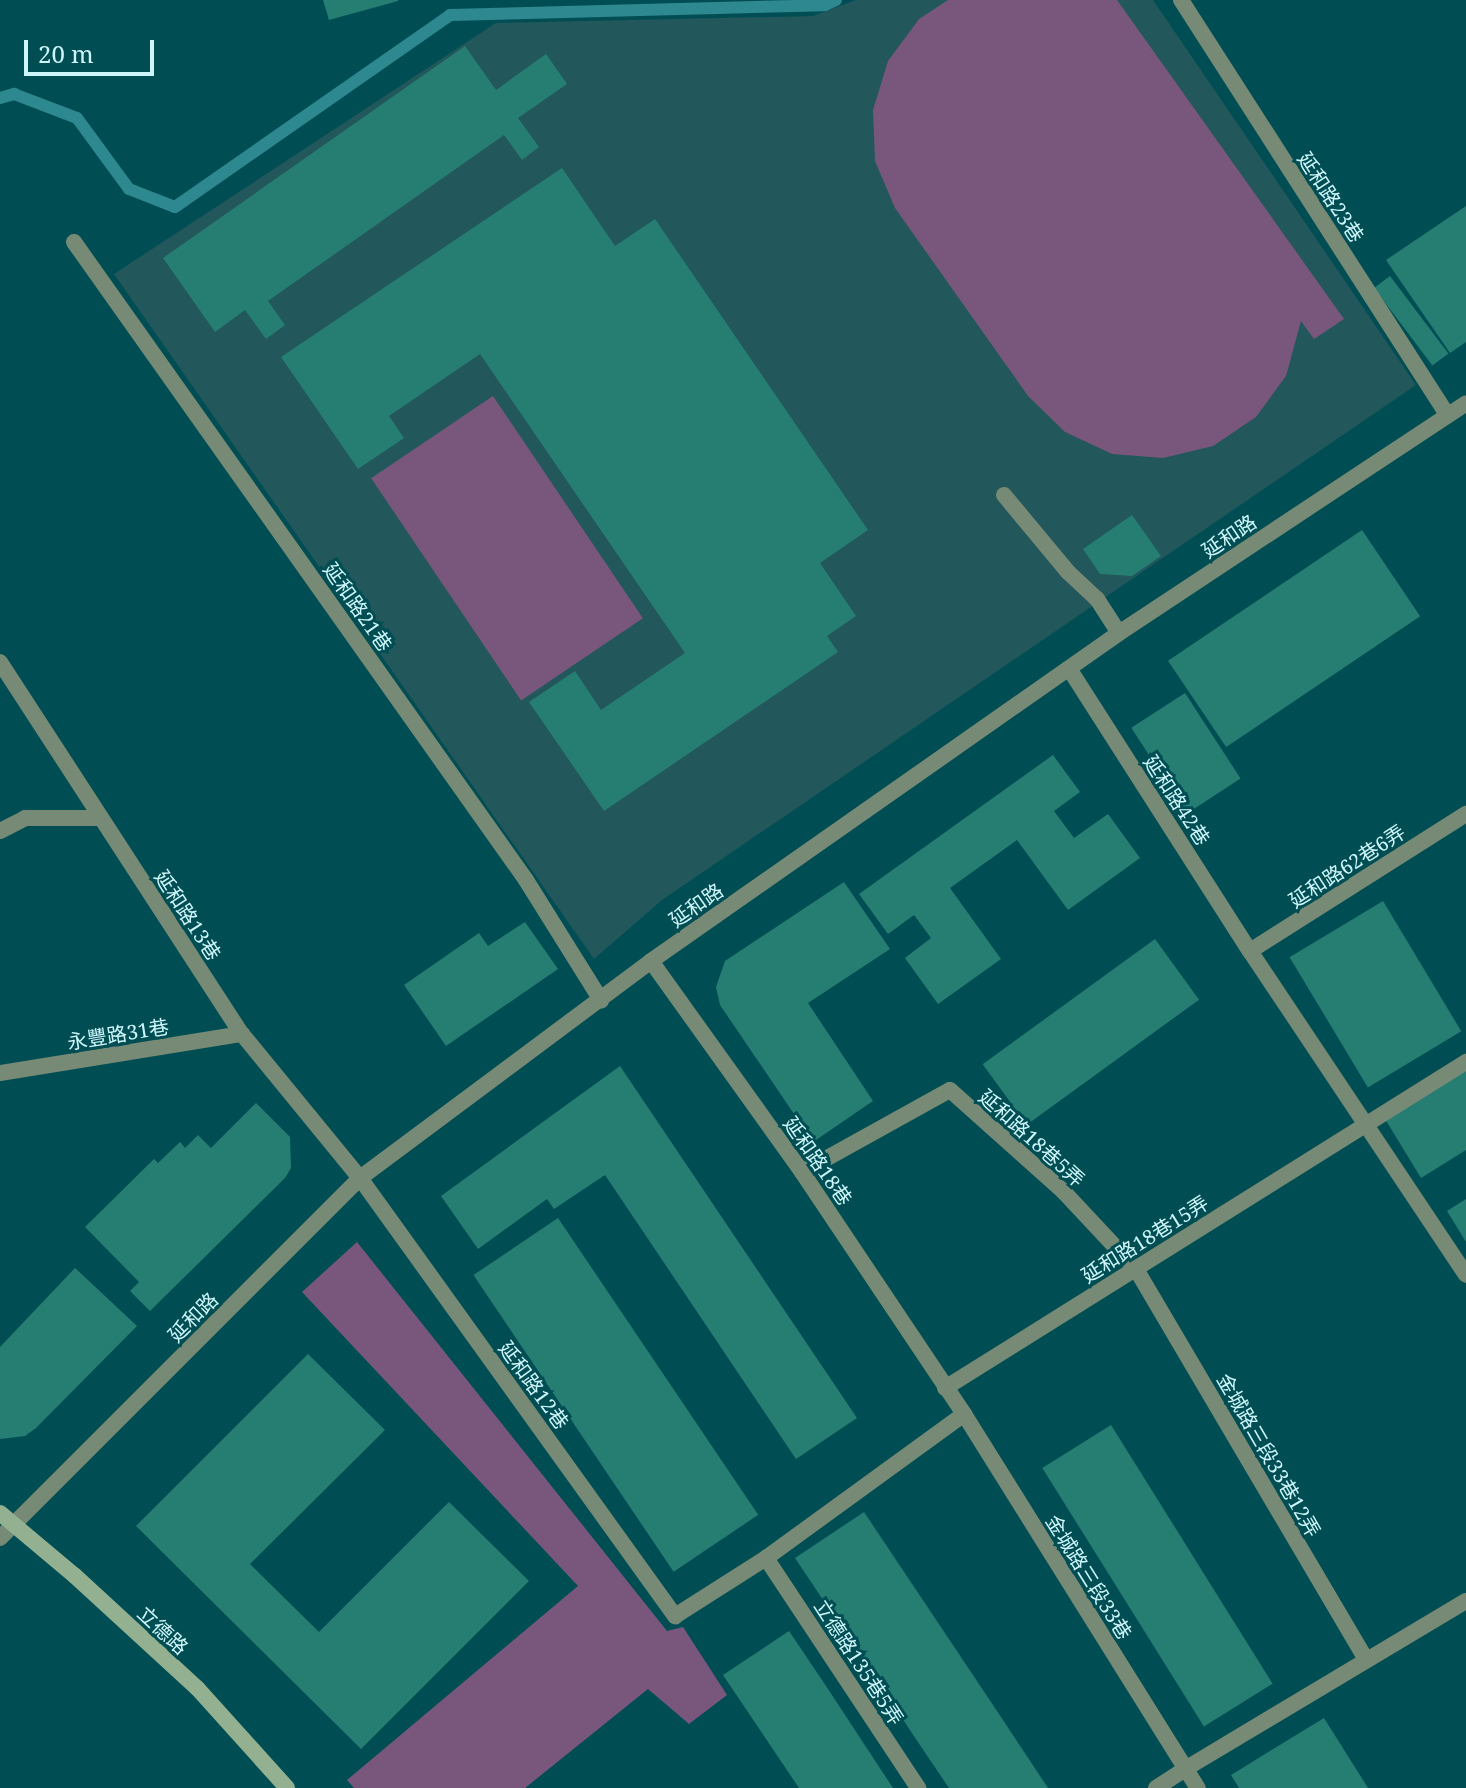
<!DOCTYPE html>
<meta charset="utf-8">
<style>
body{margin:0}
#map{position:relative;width:1466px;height:1788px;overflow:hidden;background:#004e53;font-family:"Noto Serif","Noto Sans TC",serif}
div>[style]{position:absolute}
.built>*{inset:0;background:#22575b}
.green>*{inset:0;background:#79577c;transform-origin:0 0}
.stream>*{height:12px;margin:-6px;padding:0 6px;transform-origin:6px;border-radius:6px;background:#2e888f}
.building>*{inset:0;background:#267e73;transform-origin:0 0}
.lane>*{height:16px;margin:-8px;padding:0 8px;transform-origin:8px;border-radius:8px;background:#778a75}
.street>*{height:16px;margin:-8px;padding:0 8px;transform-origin:8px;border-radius:8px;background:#778a75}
.secondary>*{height:16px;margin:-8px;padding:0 8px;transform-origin:8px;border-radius:8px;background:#93b190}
span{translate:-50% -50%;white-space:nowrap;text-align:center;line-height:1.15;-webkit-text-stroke:6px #004e53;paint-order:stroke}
.street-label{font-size:20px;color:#cef6fa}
.scale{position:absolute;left:24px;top:40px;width:130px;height:36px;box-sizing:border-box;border:4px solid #cef6fa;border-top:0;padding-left:10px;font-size:24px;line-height:28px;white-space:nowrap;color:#cef6fa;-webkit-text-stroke:6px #004e53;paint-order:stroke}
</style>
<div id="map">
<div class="built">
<div style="clip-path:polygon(856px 0,1153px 0,1416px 385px,662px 900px,594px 959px,114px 274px,496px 23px,813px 16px)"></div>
</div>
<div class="green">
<div style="clip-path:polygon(948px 0,1117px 0,1344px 319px,1314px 339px,1301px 321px,1286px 376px,1256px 417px,1213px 446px,1163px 458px,1112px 454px,1065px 432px,1028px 396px,895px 208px,875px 161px,873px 110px,888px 61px,919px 19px)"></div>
<div style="left:493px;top:396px;width:268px;height:147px;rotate:56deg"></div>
<div style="clip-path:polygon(357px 1242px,667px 1631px,683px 1627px,727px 1695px,689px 1724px,648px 1689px,525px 1788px,354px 1788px,347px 1780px,578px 1586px,302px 1292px)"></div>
</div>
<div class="stream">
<div style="left:0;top:98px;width:15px;rotate:-16deg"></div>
<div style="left:14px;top:94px;width:67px;rotate:20.9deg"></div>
<div style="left:77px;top:118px;width:88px;rotate:53.8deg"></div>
<div style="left:129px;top:189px;width:49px;rotate:21.4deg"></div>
<div style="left:175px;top:207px;width:335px;rotate:-34.9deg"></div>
<div style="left:450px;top:15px;width:375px;rotate:-1.5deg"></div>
<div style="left:825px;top:5px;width:12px;rotate:-24deg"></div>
</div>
<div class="building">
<div style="clip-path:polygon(323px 0,398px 0,398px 1px,329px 20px)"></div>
<div style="clip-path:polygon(465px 46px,496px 90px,546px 54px,567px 84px,518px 118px,539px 147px,522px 160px,504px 135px,268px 301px,285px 325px,266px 339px,245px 310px,215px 332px,163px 258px)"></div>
<div style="clip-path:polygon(562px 168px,615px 246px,655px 219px,868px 530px,820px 563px,856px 616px,827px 636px,838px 652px,604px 811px,529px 702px,575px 671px,601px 710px,685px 653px,480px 354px,389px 416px,404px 438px,358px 469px,281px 357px)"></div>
<div style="clip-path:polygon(1466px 206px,1466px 342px,1450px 353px,1386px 260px)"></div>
<div style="left:1390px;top:276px;width:97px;height:20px;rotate:53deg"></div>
<div style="clip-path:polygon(1132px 515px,1161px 556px,1132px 576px,1100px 574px,1083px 549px)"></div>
<div style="left:1362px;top:530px;width:104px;height:234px;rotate:56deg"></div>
<div style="left:1185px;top:693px;width:102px;height:64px;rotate:57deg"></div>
<div style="clip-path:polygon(1053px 755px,1080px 792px,1054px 811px,1074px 838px,1108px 814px,1140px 858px,1068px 910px,1017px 840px,950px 888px,1001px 959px,938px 1004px,905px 958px,931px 938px,914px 915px,888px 934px,859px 894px)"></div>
<div style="clip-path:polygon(844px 882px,890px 949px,808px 1003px,873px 1101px,813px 1142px,720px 1005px,716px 987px,725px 961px)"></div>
<div style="left:1383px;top:901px;width:152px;height:109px;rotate:59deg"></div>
<div style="clip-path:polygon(525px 922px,558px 969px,446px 1046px,404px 985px,479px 933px,488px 946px)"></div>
<div style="left:1155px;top:939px;width:75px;height:213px;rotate:54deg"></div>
<div style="clip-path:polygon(1466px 1063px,1466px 1150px,1421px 1178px,1382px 1114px)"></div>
<div style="clip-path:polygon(620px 1066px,857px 1418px,796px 1459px,605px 1175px,554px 1209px,547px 1199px,478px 1249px,441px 1196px)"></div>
<div style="clip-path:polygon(256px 1103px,290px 1137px,291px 1168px,285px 1178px,150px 1311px,130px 1291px,139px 1282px,85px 1227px,154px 1159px,158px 1163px,180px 1142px,185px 1148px,198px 1135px,211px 1148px)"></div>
<div style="clip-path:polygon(1466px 1199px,1466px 1242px,1447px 1211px)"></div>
<div style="left:558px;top:1218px;width:358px;height:102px;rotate:56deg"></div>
<div style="clip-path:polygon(75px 1268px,137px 1326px,36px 1428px,25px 1436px,0 1439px,0 1347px)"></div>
<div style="clip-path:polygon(308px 1354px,385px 1430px,250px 1564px,319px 1632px,449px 1502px,529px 1581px,361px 1749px,136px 1526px)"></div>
<div style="left:1111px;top:1425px;width:305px;height:81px;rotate:58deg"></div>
<div style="clip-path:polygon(864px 1512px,997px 1711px,1048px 1788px,949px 1788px,928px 1757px,795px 1558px)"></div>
<div style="clip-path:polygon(789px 1631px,826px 1686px,893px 1788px,799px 1788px,760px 1730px,723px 1675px)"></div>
<div style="clip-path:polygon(1324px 1718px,1368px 1788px,1239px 1788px,1231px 1775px)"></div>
</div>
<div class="lane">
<div style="left:1181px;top:0;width:493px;rotate:57.3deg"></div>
<div style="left:74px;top:242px;width:782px;rotate:54.68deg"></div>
<div style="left:526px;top:880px;width:142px;rotate:58deg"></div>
<div style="left:1004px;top:495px;width:100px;rotate:50.3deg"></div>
<div style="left:1068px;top:572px;width:40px;rotate:43deg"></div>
<div style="left:1097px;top:599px;width:40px;rotate:57.1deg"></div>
<div style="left:0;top:662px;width:444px;rotate:57deg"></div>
<div style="left:242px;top:1034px;width:186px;rotate:50.7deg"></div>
<div style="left:360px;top:1178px;width:540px;rotate:54.28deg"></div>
<div style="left:675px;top:1616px;width:108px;rotate:-32.5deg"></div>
<div style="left:766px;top:1558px;width:245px;rotate:-36deg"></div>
<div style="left:1070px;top:670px;width:334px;rotate:57.4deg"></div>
<div style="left:1250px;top:951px;width:389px;rotate:56.3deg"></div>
<div style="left:0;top:831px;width:28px;rotate:-27deg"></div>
<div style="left:25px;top:818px;width:74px"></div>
<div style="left:1250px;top:951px;width:256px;rotate:-32.4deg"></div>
<div style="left:0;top:1073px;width:245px;rotate:-9.2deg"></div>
<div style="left:802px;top:1172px;width:169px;rotate:-29deg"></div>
<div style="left:950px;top:1090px;width:152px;rotate:41.8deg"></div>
<div style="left:1063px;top:1191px;width:107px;rotate:46.9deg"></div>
<div style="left:1136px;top:1269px;width:454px;rotate:59.5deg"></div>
<div style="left:945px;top:1388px;width:615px;rotate:-32.04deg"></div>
<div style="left:766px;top:1558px;width:276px;rotate:56.5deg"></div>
<div style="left:1185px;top:1769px;width:327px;rotate:-30.9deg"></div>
</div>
<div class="street">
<div style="left:651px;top:961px;width:259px;rotate:54.4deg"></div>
<div style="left:802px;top:1172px;width:291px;rotate:56.2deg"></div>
<div style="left:964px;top:1414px;width:441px;rotate:58deg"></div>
<div style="left:0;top:1538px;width:509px;rotate:-45deg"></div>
<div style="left:360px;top:1178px;width:363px;rotate:-36.7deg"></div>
<div style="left:651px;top:961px;width:571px;rotate:-35.02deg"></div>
<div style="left:1119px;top:633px;width:416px;rotate:-33.5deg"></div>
<div style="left:1156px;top:1788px;width:35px;rotate:-33deg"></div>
</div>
<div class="secondary">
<div style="left:0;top:1513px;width:97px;rotate:40deg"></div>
<div style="left:74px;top:1575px;width:168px;rotate:42.6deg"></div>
<div style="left:198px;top:1689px;width:133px;rotate:48deg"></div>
</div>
<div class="street-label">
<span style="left:1331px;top:197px;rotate:57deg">延和路23巷</span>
<span style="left:1229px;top:536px;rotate:-34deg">延和路</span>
<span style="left:358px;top:607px;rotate:55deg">延和路21巷</span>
<span style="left:1177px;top:800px;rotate:57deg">延和路42巷</span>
<span style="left:1347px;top:866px;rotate:-33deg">延和路62巷6弄</span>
<span style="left:696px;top:905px;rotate:-35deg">延和路</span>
<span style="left:188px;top:915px;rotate:57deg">延和路13巷</span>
<span style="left:118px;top:1034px;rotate:-9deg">永豐路31巷</span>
<span style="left:1032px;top:1138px;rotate:42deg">延和路18巷5弄</span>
<span style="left:818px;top:1161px;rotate:55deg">延和路18巷</span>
<span style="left:1145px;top:1239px;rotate:-32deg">延和路18巷15弄</span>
<span style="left:193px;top:1317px;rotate:-45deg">延和路</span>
<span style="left:534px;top:1385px;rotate:54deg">延和路12巷</span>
<span style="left:1269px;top:1455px;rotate:60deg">金城路三段33巷12弄</span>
<span style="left:1089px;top:1577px;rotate:58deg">金城路三段33巷</span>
<span style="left:163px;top:1630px;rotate:43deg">立德路</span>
<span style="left:859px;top:1662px;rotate:57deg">立德路135巷5弄</span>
</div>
<div class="scale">20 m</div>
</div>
